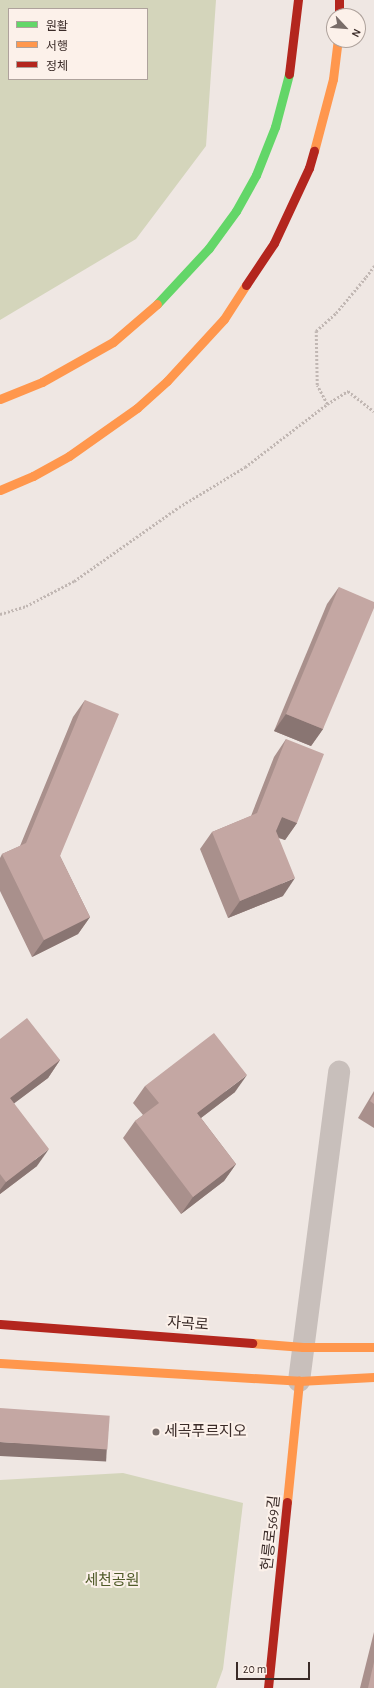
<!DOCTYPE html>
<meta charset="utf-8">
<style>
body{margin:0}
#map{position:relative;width:374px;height:1688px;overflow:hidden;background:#efe7e3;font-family:"Alegreya Sans","Noto Sans KR",sans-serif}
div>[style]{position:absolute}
.green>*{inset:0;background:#d4d5bb}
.path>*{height:2.5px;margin-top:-1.25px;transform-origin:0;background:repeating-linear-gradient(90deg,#c1b7b3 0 2px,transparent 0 4px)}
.street>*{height:22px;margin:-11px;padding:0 11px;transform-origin:11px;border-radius:11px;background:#c8bfbb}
.fast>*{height:9px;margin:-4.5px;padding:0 4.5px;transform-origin:4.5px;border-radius:4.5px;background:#63d668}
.slow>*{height:9px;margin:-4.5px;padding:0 4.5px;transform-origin:4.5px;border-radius:4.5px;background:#ff974d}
.jam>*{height:9px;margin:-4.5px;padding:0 4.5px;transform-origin:4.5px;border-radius:4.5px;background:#b3261e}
.wall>*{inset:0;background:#a9908c}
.shaded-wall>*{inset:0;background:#897572;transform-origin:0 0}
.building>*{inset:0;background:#c4a7a3;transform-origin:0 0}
.dots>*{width:11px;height:11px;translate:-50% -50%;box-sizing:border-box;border:2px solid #fcf1ea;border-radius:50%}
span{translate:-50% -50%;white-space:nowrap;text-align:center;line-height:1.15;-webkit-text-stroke:4px #fcf1ea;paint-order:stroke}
.street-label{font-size:15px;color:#3a2b28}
.poi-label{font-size:15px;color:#3a2b28}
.left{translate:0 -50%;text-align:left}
.park-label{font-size:15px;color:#505b29}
.legend{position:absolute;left:8px;top:8px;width:140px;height:72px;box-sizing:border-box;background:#fcf1ea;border:1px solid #aea29c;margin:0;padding:5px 7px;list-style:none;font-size:12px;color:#3a2b28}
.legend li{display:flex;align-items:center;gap:8px;height:20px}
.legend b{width:20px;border:1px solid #aea29c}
.north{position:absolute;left:326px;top:8px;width:40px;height:40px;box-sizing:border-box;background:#fcf1ea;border:1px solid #aea29c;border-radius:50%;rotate:116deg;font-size:11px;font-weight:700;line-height:16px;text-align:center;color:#3a2b28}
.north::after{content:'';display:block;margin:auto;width:14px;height:18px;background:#796d69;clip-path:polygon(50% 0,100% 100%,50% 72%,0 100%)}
.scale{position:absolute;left:236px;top:1662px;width:74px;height:18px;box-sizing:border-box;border:2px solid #3a2b28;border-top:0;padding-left:5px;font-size:12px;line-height:14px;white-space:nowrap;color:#3a2b28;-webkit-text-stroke:3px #fcf1ea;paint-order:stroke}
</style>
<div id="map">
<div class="green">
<div style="clip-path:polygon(evenodd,0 0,216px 0,206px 146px,136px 239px,0 320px,0 0,9px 9px,147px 9px,147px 79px,9px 79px,9px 9px)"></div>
<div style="clip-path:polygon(123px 1473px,243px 1503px,223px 1669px,216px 1688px,0 1688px,0 1480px)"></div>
</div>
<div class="path">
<div style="left:327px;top:404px;width:21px;rotate:-118deg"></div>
<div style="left:317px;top:385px;width:54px;rotate:-91.1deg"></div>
<div style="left:316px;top:331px;width:27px;rotate:-42deg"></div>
<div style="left:336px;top:313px;width:47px;rotate:-50.2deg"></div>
<div style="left:366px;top:277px;width:14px;rotate:-54deg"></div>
<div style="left:0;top:614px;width:27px;rotate:-17deg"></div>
<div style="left:26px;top:606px;width:54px;rotate:-27.5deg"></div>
<div style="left:74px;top:581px;width:128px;rotate:-35.2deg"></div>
<div style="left:179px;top:507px;width:77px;rotate:-31.2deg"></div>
<div style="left:245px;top:467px;width:103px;rotate:-37.5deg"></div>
<div style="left:327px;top:404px;width:25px;rotate:-32deg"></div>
<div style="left:348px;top:391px;width:33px;rotate:38deg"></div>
</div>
<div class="street">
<div style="left:299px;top:1381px;width:312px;rotate:-82.6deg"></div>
</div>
<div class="fast">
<div style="left:157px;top:304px;width:76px;rotate:-47.1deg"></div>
<div style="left:209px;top:248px;width:46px;rotate:-53.9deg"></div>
<div style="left:236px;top:211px;width:41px;rotate:-60.9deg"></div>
<div style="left:256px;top:175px;width:52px;rotate:-68.4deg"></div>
<div style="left:275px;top:127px;width:55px;rotate:-75.2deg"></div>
</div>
<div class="slow">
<div style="left:314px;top:151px;width:74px;rotate:-75.2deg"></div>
<div style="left:333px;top:79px;width:39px;rotate:-83deg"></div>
<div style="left:0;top:399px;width:45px;rotate:-22deg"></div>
<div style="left:42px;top:382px;width:81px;rotate:-29.4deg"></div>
<div style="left:113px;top:342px;width:58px;rotate:-40.8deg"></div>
<div style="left:0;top:490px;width:36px;rotate:-23deg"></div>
<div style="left:33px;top:476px;width:41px;rotate:-29.1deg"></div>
<div style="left:69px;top:456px;width:83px;rotate:-35.2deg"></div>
<div style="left:137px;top:408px;width:40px;rotate:-42deg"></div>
<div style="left:167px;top:381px;width:84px;rotate:-47.4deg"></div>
<div style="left:224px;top:319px;width:40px;rotate:-57.1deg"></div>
<div style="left:252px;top:1343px;width:51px;rotate:4.5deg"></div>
<div style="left:303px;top:1347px;width:71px"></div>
<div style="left:0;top:1363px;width:300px;rotate:3.4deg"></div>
<div style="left:299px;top:1381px;width:75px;rotate:-3.1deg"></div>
<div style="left:287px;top:1502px;width:122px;rotate:-84.3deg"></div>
</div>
<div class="jam">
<div style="left:339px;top:0;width:16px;rotate:90deg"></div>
<div style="left:289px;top:74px;width:75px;rotate:-83.1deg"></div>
<div style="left:246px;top:285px;width:50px;rotate:-56.3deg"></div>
<div style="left:274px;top:243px;width:83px;rotate:-65deg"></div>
<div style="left:309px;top:168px;width:18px;rotate:-74deg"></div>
<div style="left:0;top:1324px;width:253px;rotate:4.3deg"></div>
<div style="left:268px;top:1688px;width:187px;rotate:-84.2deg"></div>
</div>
<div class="wall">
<div style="clip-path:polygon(339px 587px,323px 729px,311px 746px,274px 731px,327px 604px)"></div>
<div style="clip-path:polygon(85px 700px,60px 856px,90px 917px,78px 934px,32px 957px,0 891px,0 858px,2px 854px,20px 846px,73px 717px)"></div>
<div style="clip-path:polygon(286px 739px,297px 823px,285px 840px,278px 838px,283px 896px,228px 918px,200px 849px,212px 832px,251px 816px,274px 757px)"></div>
<div style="clip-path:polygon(0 1039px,60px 1060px,48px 1078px,14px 1103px,37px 1166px,0 1194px)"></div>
<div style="clip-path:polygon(145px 1086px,235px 1092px,201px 1118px,236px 1164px,224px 1181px,181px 1214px,123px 1138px,135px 1121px,143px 1115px,133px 1103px)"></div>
<div style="clip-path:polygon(374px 1091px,374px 1128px,358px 1118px)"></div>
<div style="clip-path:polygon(374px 1632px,374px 1688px,360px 1688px)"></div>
</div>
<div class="shaded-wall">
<div style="clip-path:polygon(286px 714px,323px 729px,311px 746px,274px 731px)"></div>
<div style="clip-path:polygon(282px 817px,297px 823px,285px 840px,270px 834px)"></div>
<div style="clip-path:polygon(295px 878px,283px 896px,228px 918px,240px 901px)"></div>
<div style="clip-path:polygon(90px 917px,78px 934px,32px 957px,44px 940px)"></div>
<div style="clip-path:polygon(60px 1060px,48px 1078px,0 1114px,10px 1098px)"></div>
<div style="clip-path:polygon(247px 1075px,235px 1092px,185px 1130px,197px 1113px)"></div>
<div style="clip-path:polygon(49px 1149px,37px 1166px,0 1194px,0 1190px,6px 1182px)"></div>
<div style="clip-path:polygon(236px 1164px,224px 1181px,181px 1214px,193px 1197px)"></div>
<div style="left:0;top:1442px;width:107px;height:14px;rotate:3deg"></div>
</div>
<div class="building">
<div style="clip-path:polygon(339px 587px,374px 602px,374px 608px,323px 729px,286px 714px)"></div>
<div style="clip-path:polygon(85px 700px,119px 714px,60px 856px,90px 917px,44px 940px,2px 854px,26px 843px)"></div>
<div style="clip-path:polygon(286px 739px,324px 754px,297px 823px,282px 817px,276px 831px,295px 878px,240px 901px,212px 832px,257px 813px)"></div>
<div style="clip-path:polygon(27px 1018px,60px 1060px,10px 1098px,49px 1149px,6px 1182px,0 1174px,0 1039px)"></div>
<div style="clip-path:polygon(214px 1033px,247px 1075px,197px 1113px,236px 1164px,193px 1197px,135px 1121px,159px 1103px,145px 1086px)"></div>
<div style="clip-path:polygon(374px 1094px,374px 1104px,370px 1101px)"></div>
<div style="left:0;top:1408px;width:110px;height:34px;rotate:4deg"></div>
<div style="clip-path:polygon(374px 1662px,374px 1688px,368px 1688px)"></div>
</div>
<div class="dots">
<div style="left:156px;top:1432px;background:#796d69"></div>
</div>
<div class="street-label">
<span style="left:188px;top:1324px;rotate:4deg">자곡로</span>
<span style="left:271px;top:1533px;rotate:-84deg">헌릉로569길</span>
</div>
<div class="poi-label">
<span class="left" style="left:164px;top:1432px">세곡푸르지오</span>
</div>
<div class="park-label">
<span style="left:112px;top:1581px">세천공원</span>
</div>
<ul class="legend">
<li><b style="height:5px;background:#63d668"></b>원활</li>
<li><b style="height:5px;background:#ff974d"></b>서행</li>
<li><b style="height:5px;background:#b3261e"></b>정체</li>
</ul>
<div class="north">N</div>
<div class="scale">20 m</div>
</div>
